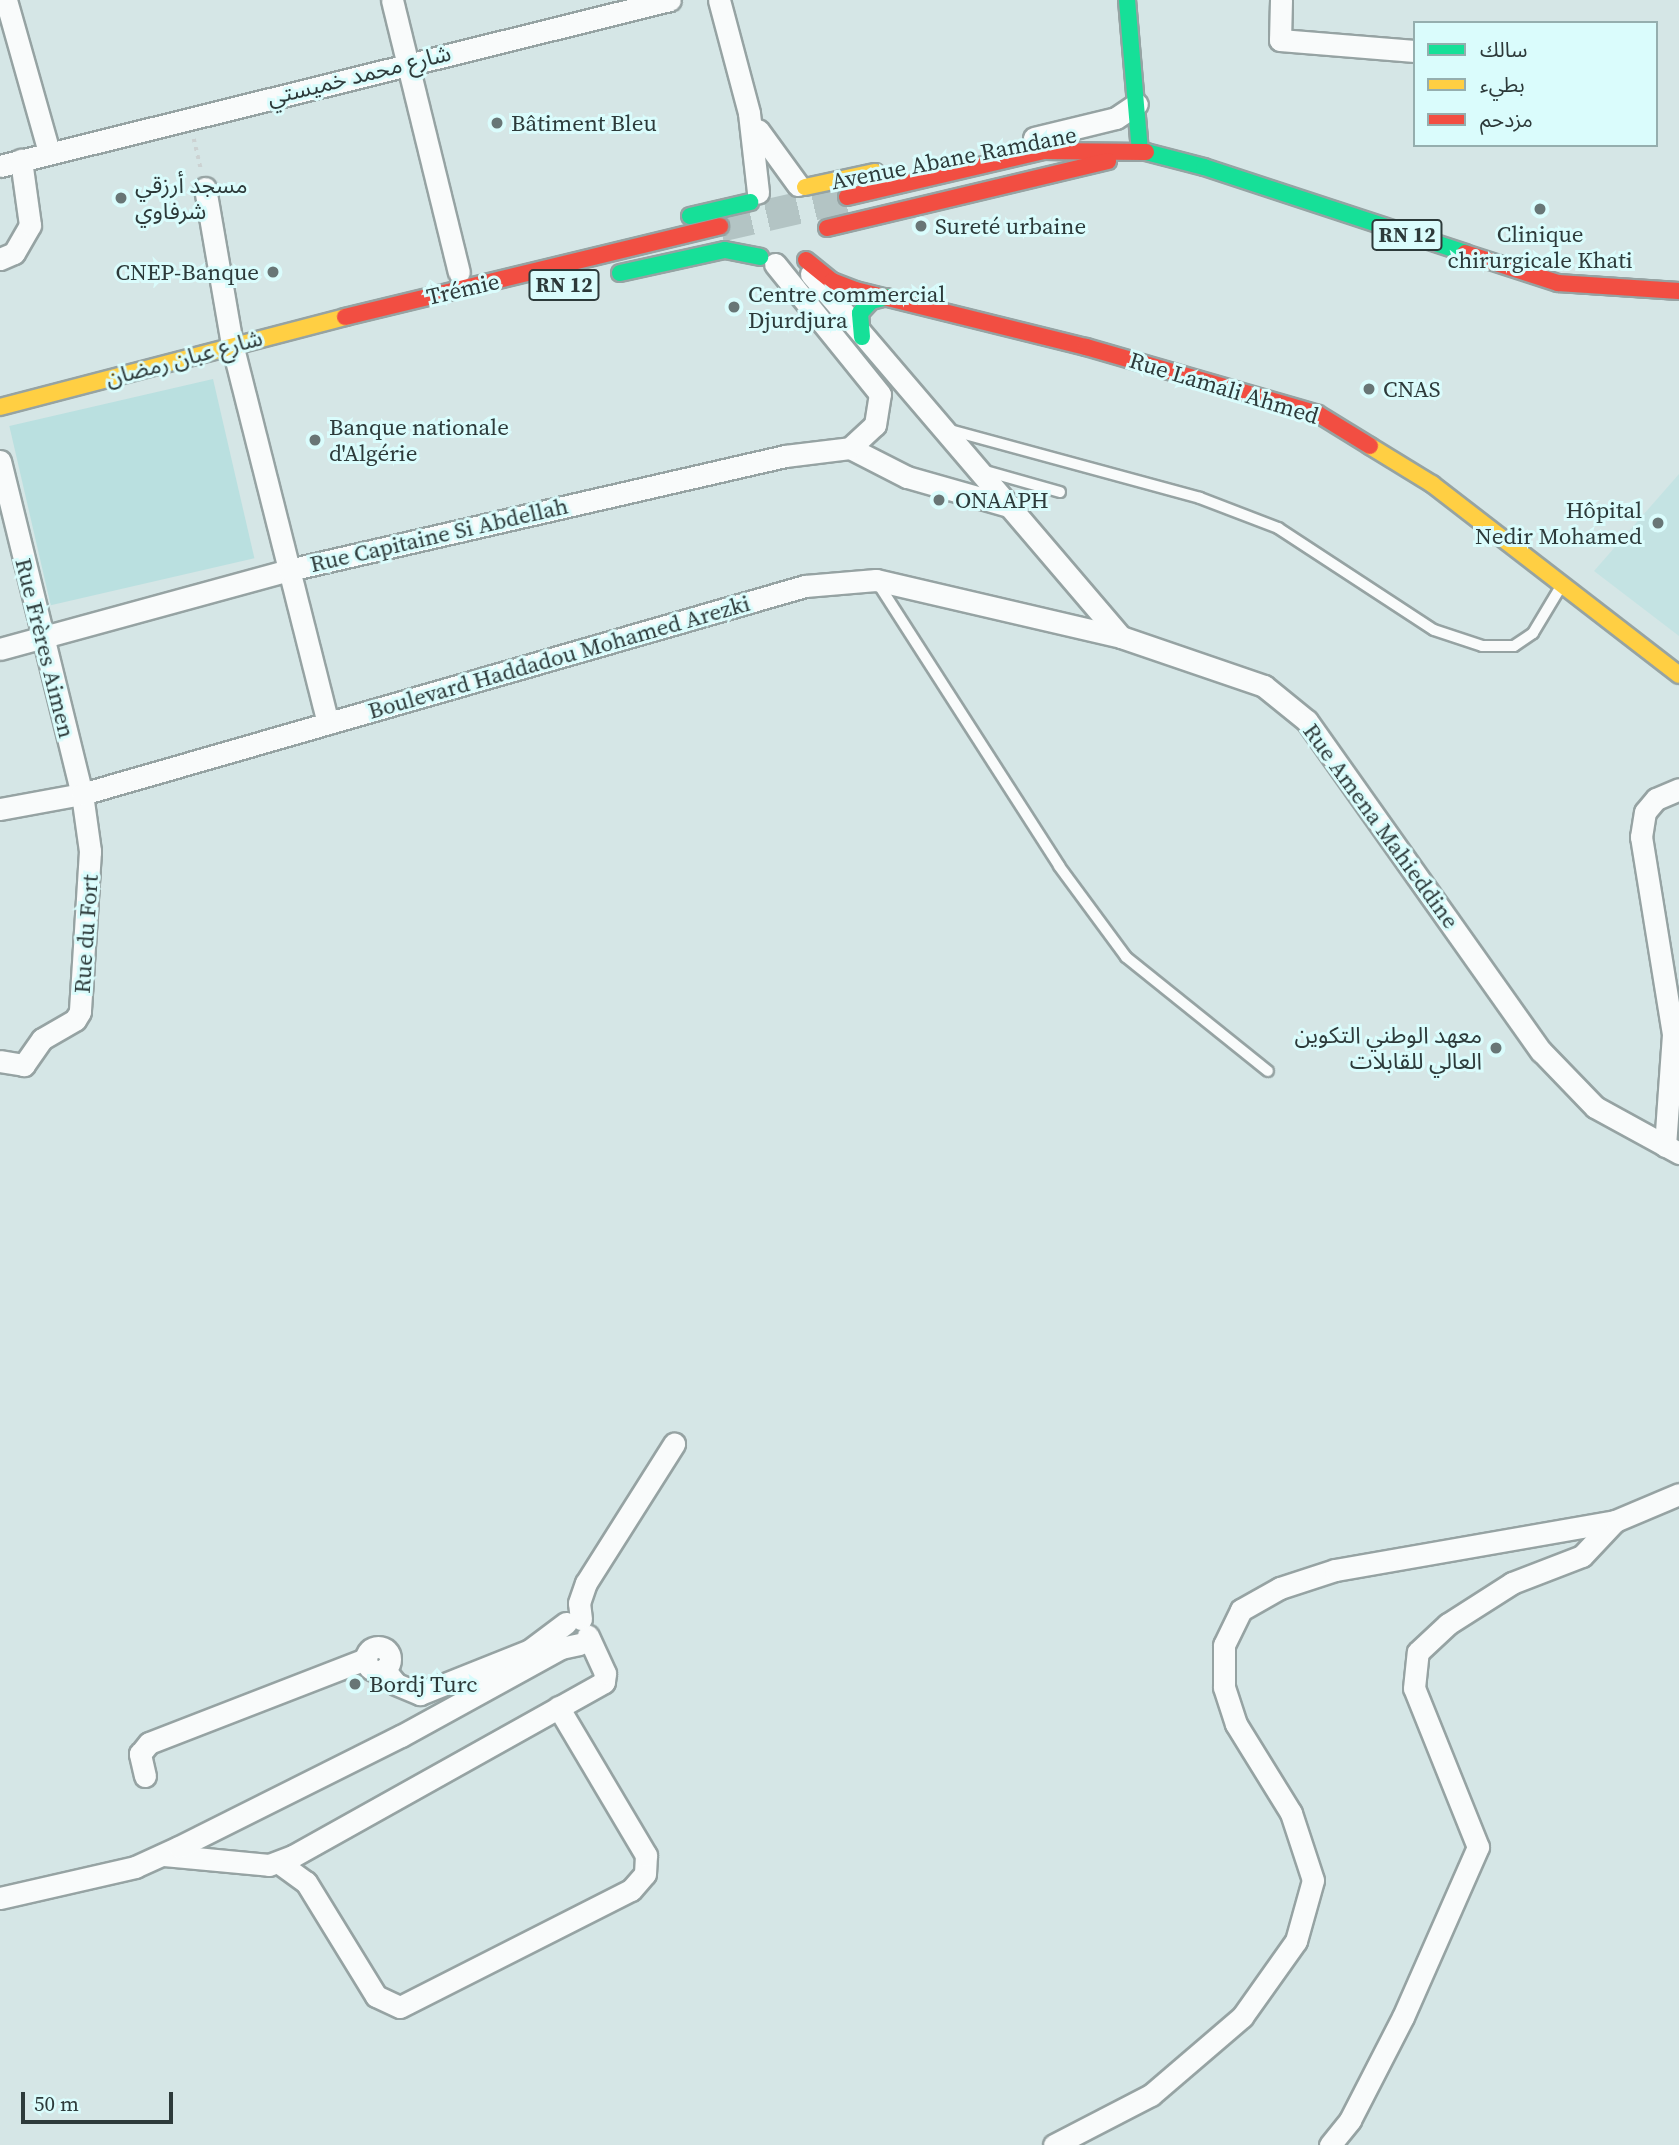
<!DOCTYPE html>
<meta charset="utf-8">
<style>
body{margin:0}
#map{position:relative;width:1679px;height:2145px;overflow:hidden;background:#d5e6e6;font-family:"Source Serif 4","Noto Sans Arabic",serif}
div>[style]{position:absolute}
.built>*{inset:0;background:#c4e3e3}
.green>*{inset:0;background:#bae0e0;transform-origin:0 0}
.primary-tunnel>*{height:32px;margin-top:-16px;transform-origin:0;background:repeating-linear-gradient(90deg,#b3c4c4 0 32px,transparent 0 48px)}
.path>*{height:3.5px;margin-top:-1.75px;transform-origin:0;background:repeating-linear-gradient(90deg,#ccd2d2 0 3.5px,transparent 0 8.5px)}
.roads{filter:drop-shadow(2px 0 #96a3a3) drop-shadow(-2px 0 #96a3a3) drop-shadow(0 2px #96a3a3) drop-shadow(0 -2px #96a3a3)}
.lane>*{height:10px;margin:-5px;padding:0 5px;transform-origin:5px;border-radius:5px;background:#f9fbfb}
.street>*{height:21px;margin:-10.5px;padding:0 10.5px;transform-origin:10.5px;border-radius:10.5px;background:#f9fbfb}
.street>.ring{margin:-10.5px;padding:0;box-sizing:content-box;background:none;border:21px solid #f9fbfb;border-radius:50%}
.fast>*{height:16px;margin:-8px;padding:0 8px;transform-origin:8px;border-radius:8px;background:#16e098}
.slow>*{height:16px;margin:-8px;padding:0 8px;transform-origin:8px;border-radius:8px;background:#ffcf43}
.jam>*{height:16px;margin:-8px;padding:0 8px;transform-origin:8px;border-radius:8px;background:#f24e42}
.dots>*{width:19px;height:19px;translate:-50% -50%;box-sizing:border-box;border:4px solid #dafcfc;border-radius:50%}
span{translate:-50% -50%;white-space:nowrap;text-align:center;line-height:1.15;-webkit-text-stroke:6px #dafcfc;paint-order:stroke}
.shield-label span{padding:2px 5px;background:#dafcfc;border:2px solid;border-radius:5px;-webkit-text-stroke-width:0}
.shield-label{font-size:21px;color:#2d3a3a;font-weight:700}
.street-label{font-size:23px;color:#2d3a3a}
.poi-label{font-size:23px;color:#2d3a3a}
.left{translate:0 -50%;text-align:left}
.right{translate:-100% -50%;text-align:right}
.legend{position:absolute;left:1413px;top:21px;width:245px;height:126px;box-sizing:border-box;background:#dafcfc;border:2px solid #95aeae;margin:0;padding:9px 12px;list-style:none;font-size:21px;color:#2d3a3a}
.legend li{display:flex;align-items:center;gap:14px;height:35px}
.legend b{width:35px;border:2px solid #95aeae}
.scale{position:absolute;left:21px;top:2092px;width:152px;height:32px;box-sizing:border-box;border:4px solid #2d3a3a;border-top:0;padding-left:9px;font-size:21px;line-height:24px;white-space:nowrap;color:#2d3a3a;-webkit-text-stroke:5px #dafcfc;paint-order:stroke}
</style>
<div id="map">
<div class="built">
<div style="clip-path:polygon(1679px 474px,1679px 636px,1594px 571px)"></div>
</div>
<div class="green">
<div style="left:213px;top:379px;width:184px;height:209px;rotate:77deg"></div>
</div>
<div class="primary-tunnel">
<div style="left:720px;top:226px;width:130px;rotate:-12.9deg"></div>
</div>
<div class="path">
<div style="left:194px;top:139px;width:31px;rotate:77deg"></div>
</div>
<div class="roads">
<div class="lane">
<div style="left:950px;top:430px;width:259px;rotate:15.2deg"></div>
<div style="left:1200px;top:498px;width:84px;rotate:21deg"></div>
<div style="left:1278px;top:528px;width:186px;rotate:33.2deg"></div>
<div style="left:1434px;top:630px;width:51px;rotate:18.4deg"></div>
<div style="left:1482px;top:646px;width:32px"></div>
<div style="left:1514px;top:646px;width:23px;rotate:-34deg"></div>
<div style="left:1533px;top:633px;width:52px;rotate:-59deg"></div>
<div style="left:982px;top:470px;width:81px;rotate:15.8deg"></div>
<div style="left:877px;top:582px;width:337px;rotate:57.3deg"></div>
<div style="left:1059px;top:866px;width:113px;rotate:53.6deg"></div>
<div style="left:1126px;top:957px;width:182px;rotate:38.8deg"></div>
</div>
<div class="street">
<div style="left:6px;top:0;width:158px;rotate:74.2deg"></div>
<div style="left:392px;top:0;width:280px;rotate:76.2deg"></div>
<div style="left:719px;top:0;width:117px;rotate:75.1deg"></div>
<div style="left:749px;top:113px;width:80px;rotate:83.5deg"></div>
<div style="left:1281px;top:0;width:40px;rotate:91.4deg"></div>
<div style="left:1280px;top:40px;width:135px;rotate:4.7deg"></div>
<div style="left:758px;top:130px;width:68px;rotate:54deg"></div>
<div style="left:1034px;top:138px;width:84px;rotate:-13.7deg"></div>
<div style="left:1116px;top:118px;width:25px;rotate:-34deg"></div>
<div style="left:0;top:166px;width:690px;rotate:-13.92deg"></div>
<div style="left:205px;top:188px;width:158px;rotate:80.2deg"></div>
<div style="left:232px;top:344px;width:391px;rotate:75.8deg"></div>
<div style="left:0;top:259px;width:15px;rotate:-23deg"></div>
<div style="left:14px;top:253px;width:32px;rotate:-60deg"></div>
<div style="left:30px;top:225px;width:66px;rotate:-97.9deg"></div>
<div style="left:811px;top:274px;width:477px;rotate:49.5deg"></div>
<div style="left:1121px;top:637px;width:151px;rotate:18.9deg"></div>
<div style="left:1264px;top:686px;width:55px;rotate:39.1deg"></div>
<div style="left:1307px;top:721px;width:405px;rotate:54.7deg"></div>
<div style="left:1541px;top:1051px;width:78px;rotate:46deg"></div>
<div style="left:1595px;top:1107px;width:96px;rotate:28.7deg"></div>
<div style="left:850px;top:448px;width:64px;rotate:27deg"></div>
<div style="left:907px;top:477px;width:109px;rotate:15.9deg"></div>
<div style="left:0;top:461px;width:343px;rotate:76.2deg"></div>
<div style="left:82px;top:794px;width:58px;rotate:82deg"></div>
<div style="left:90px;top:851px;width:161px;rotate:93.6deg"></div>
<div style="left:80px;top:1012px;width:9px;rotate:122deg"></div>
<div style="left:75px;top:1020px;width:38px;rotate:150deg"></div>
<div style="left:42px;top:1039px;width:32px;rotate:125deg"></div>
<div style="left:24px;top:1065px;width:24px;rotate:-171deg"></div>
<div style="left:0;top:649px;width:300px;rotate:-15.3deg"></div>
<div style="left:289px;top:570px;width:509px;rotate:-12.94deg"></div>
<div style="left:785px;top:456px;width:65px;rotate:-7deg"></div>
<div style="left:850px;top:448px;width:34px;rotate:-43deg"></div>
<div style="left:875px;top:425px;width:31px;rotate:-81deg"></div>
<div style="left:880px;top:394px;width:167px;rotate:-128.9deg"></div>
<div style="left:0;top:809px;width:83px;rotate:-10.4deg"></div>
<div style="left:82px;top:794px;width:752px;rotate:-16.05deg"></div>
<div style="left:805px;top:586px;width:71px;rotate:-4.8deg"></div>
<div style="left:876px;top:580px;width:252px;rotate:13.1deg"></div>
<div style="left:1665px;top:1146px;width:112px;rotate:-85.9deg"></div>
<div style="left:1673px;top:1034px;width:200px;rotate:-99.2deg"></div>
<div style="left:1641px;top:837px;width:25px;rotate:-81deg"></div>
<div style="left:1645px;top:812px;width:17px;rotate:-50deg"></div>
<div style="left:1656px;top:799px;width:25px;rotate:-23deg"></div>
<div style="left:581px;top:1619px;width:16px;rotate:-97deg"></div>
<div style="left:579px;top:1603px;width:21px;rotate:-71deg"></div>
<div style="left:586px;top:1583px;width:165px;rotate:-57.7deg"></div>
<div class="ring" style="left:366px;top:1647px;width:3px;height:3px"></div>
<div style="left:384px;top:1669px;width:19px;rotate:51deg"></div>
<div style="left:396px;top:1684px;width:26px;rotate:23deg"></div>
<div style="left:420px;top:1694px;width:118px;rotate:-21.8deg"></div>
<div style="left:530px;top:1650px;width:45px;rotate:-36.9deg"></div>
<div style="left:145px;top:1776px;width:23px;rotate:-103deg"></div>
<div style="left:140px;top:1754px;width:14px;rotate:-51deg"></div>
<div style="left:149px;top:1743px;width:233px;rotate:-21.2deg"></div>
<div style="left:164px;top:1855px;width:105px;rotate:5.4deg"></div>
<div style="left:269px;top:1865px;width:26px;rotate:-21deg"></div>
<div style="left:293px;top:1856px;width:356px;rotate:-29.2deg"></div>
<div style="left:604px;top:1682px;width:9px;rotate:-84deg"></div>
<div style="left:605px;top:1673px;width:41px;rotate:-114.7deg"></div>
<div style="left:278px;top:1862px;width:34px;rotate:36deg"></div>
<div style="left:306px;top:1882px;width:134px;rotate:58.4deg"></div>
<div style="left:376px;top:1996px;width:26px;rotate:25deg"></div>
<div style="left:400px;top:2007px;width:259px;rotate:-26.9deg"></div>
<div style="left:631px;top:1890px;width:21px;rotate:-49deg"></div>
<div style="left:645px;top:1874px;width:19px;rotate:-87deg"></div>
<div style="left:646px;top:1855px;width:172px;rotate:-120.7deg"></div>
<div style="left:0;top:1898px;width:139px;rotate:-12.9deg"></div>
<div style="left:135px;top:1867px;width:48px;rotate:-24.4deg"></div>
<div style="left:179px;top:1847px;width:248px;rotate:-26.6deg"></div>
<div style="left:401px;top:1736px;width:183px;rotate:-28.8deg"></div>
<div style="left:561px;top:1648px;width:19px;rotate:-12deg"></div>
<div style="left:1054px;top:2145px;width:109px;rotate:-27.3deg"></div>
<div style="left:1151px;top:2095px;width:120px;rotate:-40.6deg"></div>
<div style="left:1242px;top:2017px;width:93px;rotate:-54.6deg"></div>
<div style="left:1296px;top:1941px;width:63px;rotate:-74.4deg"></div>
<div style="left:1313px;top:1880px;width:71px;rotate:-108.2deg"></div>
<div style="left:1291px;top:1813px;width:105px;rotate:-121.7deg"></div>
<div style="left:1236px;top:1724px;width:39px;rotate:-108deg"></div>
<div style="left:1224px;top:1687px;width:42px;rotate:-90deg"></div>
<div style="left:1224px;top:1645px;width:39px;rotate:-64deg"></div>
<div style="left:1241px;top:1610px;width:45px;rotate:-29.4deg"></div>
<div style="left:1280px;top:1588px;width:58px;rotate:-18.1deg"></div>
<div style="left:1335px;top:1570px;width:284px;rotate:-9.9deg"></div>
<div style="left:1330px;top:2145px;width:32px;rotate:-51deg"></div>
<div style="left:1350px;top:2120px;width:116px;rotate:-62.8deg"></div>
<div style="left:1403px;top:2017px;width:186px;rotate:-66.2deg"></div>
<div style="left:1478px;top:1847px;width:171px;rotate:-111.9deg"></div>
<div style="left:1414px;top:1688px;width:36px;rotate:-84deg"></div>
<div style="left:1418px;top:1652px;width:41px;rotate:-43deg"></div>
<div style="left:1448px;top:1624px;width:76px;rotate:-32.6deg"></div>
<div style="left:1512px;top:1583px;width:75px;rotate:-21.1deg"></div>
<div style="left:1582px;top:1556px;width:48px;rotate:-46.7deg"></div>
<div style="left:1615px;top:1521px;width:69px;rotate:-22.9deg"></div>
</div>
<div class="fast">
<div style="left:1127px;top:0;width:152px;rotate:85.1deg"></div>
<div style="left:1146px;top:152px;width:60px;rotate:14.5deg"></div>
<div style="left:1204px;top:167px;width:275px;rotate:18.2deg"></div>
<div style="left:690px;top:216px;width:62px;rotate:-13.1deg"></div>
<div style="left:620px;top:273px;width:107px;rotate:-12.4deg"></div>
<div style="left:725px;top:250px;width:36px;rotate:11deg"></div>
<div style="left:862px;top:337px;width:24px;rotate:-95deg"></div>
<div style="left:860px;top:313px;width:16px;rotate:-47deg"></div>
<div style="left:871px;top:301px;width:16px;rotate:-14deg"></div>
</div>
<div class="slow">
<div style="left:805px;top:187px;width:72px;rotate:-12.1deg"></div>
<div style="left:0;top:407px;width:357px;rotate:-14.6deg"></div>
<div style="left:1370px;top:446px;width:73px;rotate:31.5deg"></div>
<div style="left:1432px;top:484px;width:312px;rotate:37.7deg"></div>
</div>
<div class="jam">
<div style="left:847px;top:197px;width:201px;rotate:-13.2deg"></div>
<div style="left:1043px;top:151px;width:103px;rotate:0.6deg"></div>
<div style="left:827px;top:228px;width:289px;rotate:-13.4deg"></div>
<div style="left:1465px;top:253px;width:98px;rotate:17.9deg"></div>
<div style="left:1558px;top:283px;width:121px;rotate:3.8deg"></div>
<div style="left:806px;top:260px;width:33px;rotate:39deg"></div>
<div style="left:832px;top:281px;width:25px;rotate:21deg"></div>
<div style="left:855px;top:290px;width:238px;rotate:13.9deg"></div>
<div style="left:1086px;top:347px;width:241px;rotate:16.1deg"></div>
<div style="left:1318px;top:414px;width:61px;rotate:31.6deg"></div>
<div style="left:345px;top:317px;width:386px;rotate:-13.6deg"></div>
</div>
</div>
<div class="dots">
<div style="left:497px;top:123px;background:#687676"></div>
<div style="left:121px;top:198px;background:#687676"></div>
<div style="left:1540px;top:209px;background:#687676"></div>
<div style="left:921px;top:226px;background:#687676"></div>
<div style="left:273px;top:272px;background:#687676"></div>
<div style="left:734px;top:307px;background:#687676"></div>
<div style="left:1369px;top:389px;background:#687676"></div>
<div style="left:315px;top:440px;background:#687676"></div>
<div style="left:939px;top:500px;background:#687676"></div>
<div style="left:1658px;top:523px;background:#687676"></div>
<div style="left:1496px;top:1048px;background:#687676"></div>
<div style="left:355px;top:1684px;background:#687676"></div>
</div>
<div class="shield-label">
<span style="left:1407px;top:235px">RN 12</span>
<span style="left:564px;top:285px">RN 12</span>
</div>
<div class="street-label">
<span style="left:359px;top:75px;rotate:-14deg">شارع محمد خميستي</span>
<span style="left:954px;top:158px;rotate:-11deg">Avenue Abane Ramdane</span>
<span style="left:463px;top:289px;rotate:-13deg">Trémie</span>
<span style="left:184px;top:358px;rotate:-15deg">شارع عبان رمضان</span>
<span style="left:1224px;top:388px;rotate:17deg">Rue Lamali Ahmed</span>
<span style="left:439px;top:535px;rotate:-13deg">Rue Capitaine Si Abdellah</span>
<span style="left:45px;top:648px;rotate:76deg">Rue Frères Aimen</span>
<span style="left:559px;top:657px;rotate:-16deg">Boulevard Haddadou Mohamed Arezki</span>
<span style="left:1381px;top:826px;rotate:54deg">Rue Amena Mahieddine</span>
<span style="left:86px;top:934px;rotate:-86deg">Rue du Fort</span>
</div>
<div class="poi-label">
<span class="left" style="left:511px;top:123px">Bâtiment Bleu</span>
<span class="left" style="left:135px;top:198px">مسجد أرزقي<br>شرفاوي</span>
<span class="left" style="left:935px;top:226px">Sureté urbaine</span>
<span style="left:1540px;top:247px">Clinique<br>chirurgicale Khati</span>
<span class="right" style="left:259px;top:272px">CNEP-Banque</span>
<span class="left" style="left:748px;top:307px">Centre commercial<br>Djurdjura</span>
<span class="left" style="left:1383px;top:389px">CNAS</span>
<span class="left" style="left:329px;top:440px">Banque nationale<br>d'Algérie</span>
<span class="left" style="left:955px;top:500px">ONAAPH</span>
<span class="right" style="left:1642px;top:523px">Hôpital<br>Nedir Mohamed</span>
<span class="right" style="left:1482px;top:1048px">معهد الوطني التكوين<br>العالي للقابلات</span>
<span class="left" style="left:369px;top:1684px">Bordj Turc</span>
</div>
<ul class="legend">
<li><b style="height:9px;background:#16e098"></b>سالك</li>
<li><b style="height:9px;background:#ffcf43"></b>بطيء</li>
<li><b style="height:9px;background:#f24e42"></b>مزدحم</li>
</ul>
<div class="scale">50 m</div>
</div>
